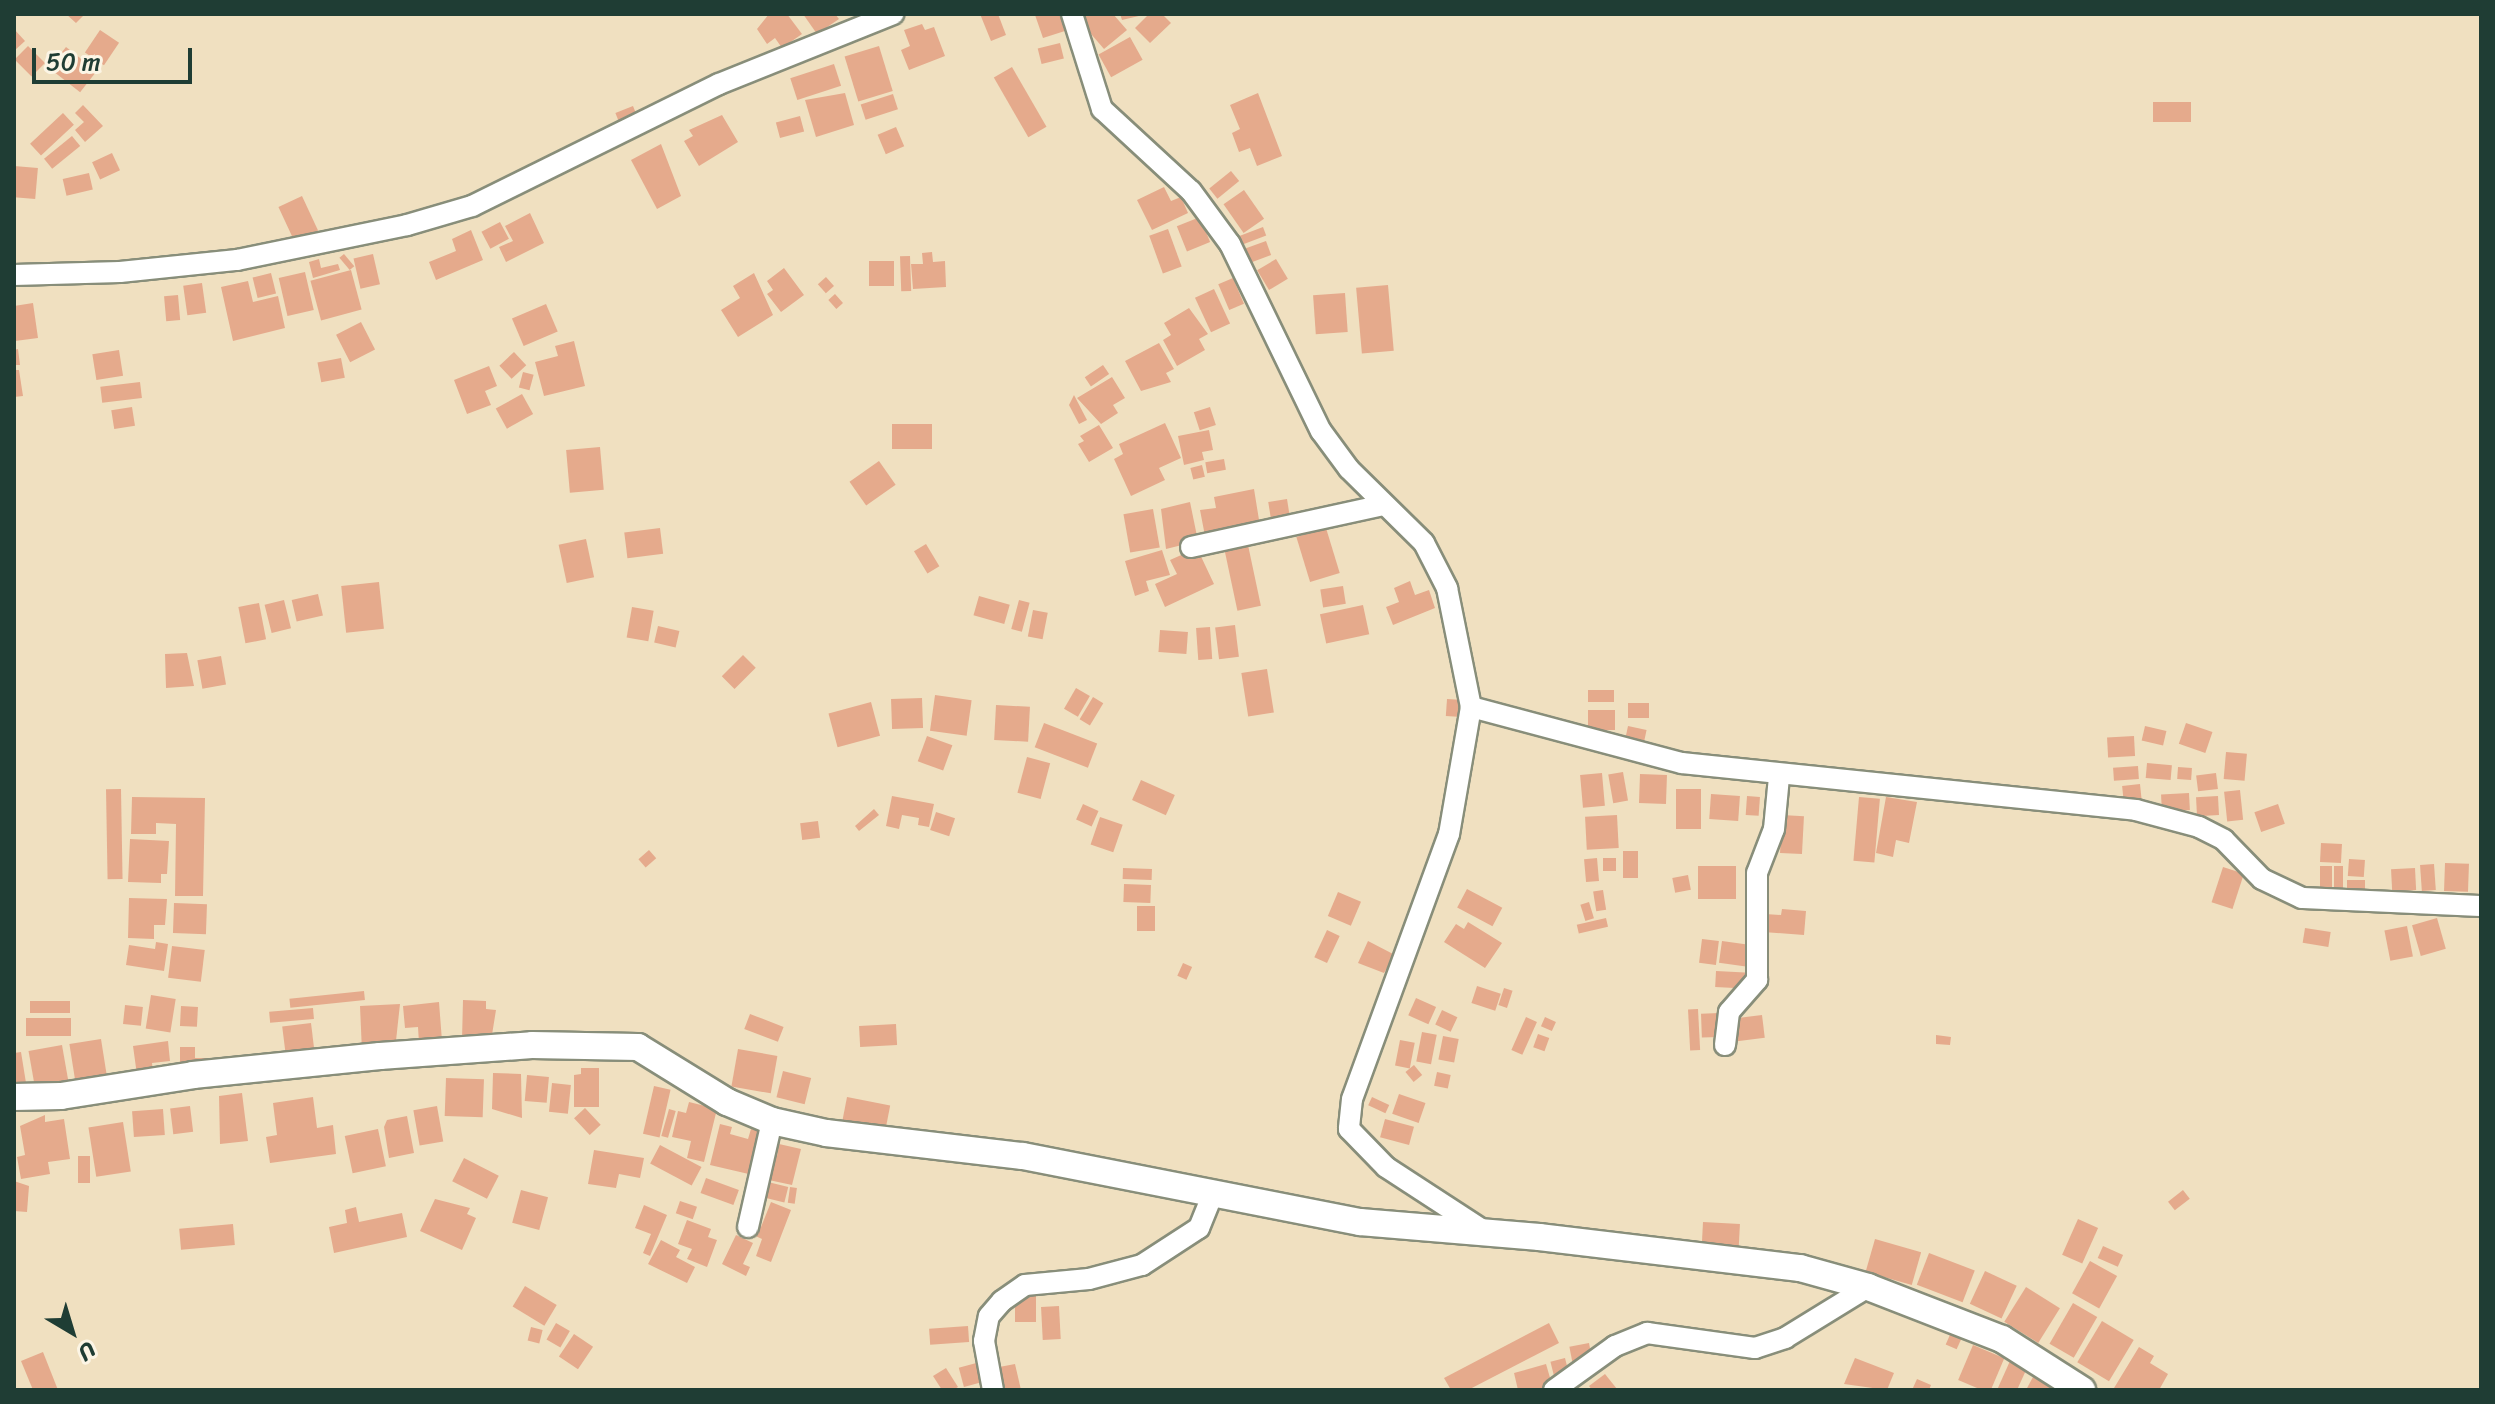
<!DOCTYPE html>
<style>
body{margin:0}
#map{position:relative;width:2495px;height:1404px;overflow:hidden;background:#f0e0c0;font-family:Sriracha,sans-serif}
div>[style]{position:absolute}
.building>*{inset:0;background:#e5aa8c;transform-origin:0 0}
.roads{filter:drop-shadow(2px 0 #888e7a) drop-shadow(-2px 0 #888e7a) drop-shadow(0 2px #888e7a) drop-shadow(0 -2px #888e7a)}
.minor>*{height:20px;margin:-10px;padding:0 10px;transform-origin:10px;border-radius:10px;background:#fff}
.tertiary>*{height:26px;margin:-13px;padding:0 13px;transform-origin:13px;border-radius:13px;background:#fff}
span{translate:-50% -50%;white-space:nowrap;text-align:center;line-height:1.15;-webkit-text-stroke:7px #fcf5e5;paint-order:stroke}
.frame{position:absolute;inset:0;border:16px solid #1f3d34;pointer-events:none}
.north{position:absolute;left:32px;top:1292px;width:80px;height:80px;-webkit-text-stroke:6px #fcf5e5;paint-order:stroke;rotate:142deg;font-size:22px;font-weight:700;line-height:32px;text-align:center;color:#1f3d34}
.north::after{content:'';display:block;margin:auto;width:28px;height:36px;background:#1f3d34;clip-path:polygon(50% 0,100% 100%,50% 72%,0 100%)}
.scale{position:absolute;left:32px;top:48px;width:160px;height:36px;box-sizing:border-box;border:4px solid #1f3d34;border-top:0;padding-left:10px;font-size:24px;line-height:28px;white-space:nowrap;color:#1f3d34;-webkit-text-stroke:6px #fcf5e5;paint-order:stroke}
</style>
<div id="map">
<div class="building">
<div style="clip-path:polygon(66px 14px,85px 14px,76px 23px)"></div>
<div style="clip-path:polygon(769px 14px,787px 14px,802px 34px,782px 48px,775px 38px,767px 44px,757px 29px)"></div>
<div style="clip-path:polygon(803px 14px,835px 14px,839px 19px,817px 34px)"></div>
<div style="clip-path:polygon(980px 14px,998px 14px,1006px 35px,991px 41px)"></div>
<div style="clip-path:polygon(1063px 14px,1068px 30px,1043px 38px,1035px 15px)"></div>
<div style="clip-path:polygon(1087px 14px,1113px 14px,1127px 30px,1104px 49px,1079px 20px)"></div>
<div style="clip-path:polygon(1120px 14px,1143px 14px,1143px 15px,1122px 20px)"></div>
<div style="clip-path:polygon(1149px 14px,1162px 14px,1171px 23px,1150px 43px,1135px 28px)"></div>
<div style="clip-path:polygon(922px 24px,925px 30px,934px 27px,945px 56px,909px 70px,901px 50px,910px 46px,904px 30px)"></div>
<div style="clip-path:polygon(14px 29px,25px 41px,14px 51px)"></div>
<div style="left:100px;top:30px;width:23px;height:27px;rotate:34deg"></div>
<div style="left:1130px;top:37px;width:26px;height:36px;rotate:61deg"></div>
<div style="left:1060px;top:43px;width:16px;height:23px;rotate:76deg"></div>
<div style="left:28px;top:46px;width:24px;height:19px;rotate:45deg"></div>
<div style="left:879px;top:46px;width:47px;height:36px;rotate:73deg"></div>
<div style="left:66px;top:47px;width:39px;height:27px;rotate:38deg"></div>
<div style="left:834px;top:64px;width:23px;height:46px;rotate:72deg"></div>
<div style="left:1012px;top:67px;width:69px;height:21px;rotate:60deg"></div>
<div style="clip-path:polygon(845px 93px,854px 125px,816px 137px,805px 100px)"></div>
<div style="clip-path:polygon(1258px 93px,1282px 156px,1257px 166px,1250px 148px,1239px 152px,1232px 133px,1240px 129px,1230px 105px)"></div>
<div style="left:893px;top:94px;width:16px;height:34px;rotate:72deg"></div>
<div style="left:2191px;top:102px;width:20px;height:38px;rotate:90deg"></div>
<div style="clip-path:polygon(83px 105px,103px 126px,85px 142px,75px 130px,84px 122px,75px 113px)"></div>
<div style="left:633px;top:106px;width:16px;height:19px;rotate:68deg"></div>
<div style="left:63px;top:113px;width:16px;height:45px;rotate:47deg"></div>
<div style="clip-path:polygon(722px 115px,738px 142px,699px 166px,684px 141px,693px 136px,689px 130px)"></div>
<div style="left:800px;top:116px;width:16px;height:25px;rotate:75deg"></div>
<div style="left:896px;top:127px;width:21px;height:20px;rotate:67deg"></div>
<div style="left:72px;top:136px;width:13px;height:36px;rotate:51deg"></div>
<div style="clip-path:polygon(661px 144px,681px 196px,657px 209px,631px 160px)"></div>
<div style="left:112px;top:153px;width:19px;height:22px;rotate:65deg"></div>
<div style="left:14px;top:166px;width:24px;height:31px;rotate:5deg"></div>
<div style="left:1231px;top:171px;width:13px;height:28px;rotate:51deg"></div>
<div style="left:89px;top:173px;width:17px;height:27px;rotate:77deg"></div>
<div style="clip-path:polygon(1164px 187px,1171px 201px,1181px 197px,1188px 213px,1152px 230px,1137px 200px)"></div>
<div style="left:1244px;top:190px;width:35px;height:25px;rotate:55deg"></div>
<div style="left:302px;top:196px;width:38px;height:26px;rotate:65deg"></div>
<div style="clip-path:polygon(530px 213px,544px 243px,506px 262px,499px 247px,513px 241px,505px 226px)"></div>
<div style="left:1200px;top:217px;width:27px;height:25px;rotate:68deg"></div>
<div style="left:500px;top:222px;width:19px;height:21px;rotate:62deg"></div>
<div style="left:1263px;top:227px;width:9px;height:26px;rotate:69deg"></div>
<div style="left:1168px;top:229px;width:40px;height:20px;rotate:70deg"></div>
<div style="clip-path:polygon(471px 230px,483px 260px,436px 280px,429px 262px,456px 251px,452px 239px)"></div>
<div style="left:1266px;top:241px;width:15px;height:25px;rotate:70deg"></div>
<div style="clip-path:polygon(932px 252px,933px 262px,945px 261px,946px 287px,913px 289px,911px 264px,923px 264px,922px 253px)"></div>
<div style="left:344px;top:254px;width:16px;height:6px;rotate:50deg"></div>
<div style="left:373px;top:254px;width:31px;height:20px;rotate:77deg"></div>
<div style="left:910px;top:256px;width:35px;height:10px;rotate:88deg"></div>
<div style="clip-path:polygon(319px 259px,321px 268px,338px 264px,340px 270px,313px 278px,309px 262px)"></div>
<div style="left:1276px;top:259px;width:23px;height:22px;rotate:59deg"></div>
<div style="left:869px;top:261px;width:25px;height:25px"></div>
<div style="clip-path:polygon(784px 268px,804px 295px,781px 312px,767px 294px,773px 290px,767px 281px)"></div>
<div style="left:351px;top:270px;width:41px;height:42px;rotate:75deg"></div>
<div style="left:305px;top:272px;width:39px;height:27px;rotate:77deg"></div>
<div style="left:271px;top:273px;width:21px;height:19px;rotate:76deg"></div>
<div style="clip-path:polygon(754px 273px,773px 315px,738px 337px,721px 310px,740px 298px,733px 286px)"></div>
<div style="left:826px;top:277px;width:12px;height:11px;rotate:48deg"></div>
<div style="left:1233px;top:278px;width:28px;height:16px;rotate:67deg"></div>
<div style="clip-path:polygon(248px 281px,253px 302px,278px 296px,285px 328px,233px 341px,221px 287px)"></div>
<div style="left:202px;top:283px;width:30px;height:19px;rotate:82deg"></div>
<div style="left:1388px;top:285px;width:66px;height:32px;rotate:85deg"></div>
<div style="left:1214px;top:289px;width:38px;height:21px;rotate:65deg"></div>
<div style="left:1345px;top:293px;width:39px;height:32px;rotate:86deg"></div>
<div style="left:835px;top:294px;width:12px;height:9px;rotate:48deg"></div>
<div style="left:178px;top:295px;width:25px;height:14px;rotate:85deg"></div>
<div style="clip-path:polygon(33px 303px,38px 338px,15px 341px,14px 306px)"></div>
<div style="left:546px;top:304px;width:30px;height:37px;rotate:67deg"></div>
<div style="clip-path:polygon(1189px 308px,1208px 334px,1199px 339px,1205px 350px,1177px 366px,1163px 340px,1171px 335px,1164px 323px)"></div>
<div style="left:361px;top:322px;width:31px;height:28px;rotate:63deg"></div>
<div style="clip-path:polygon(574px 341px,585px 386px,544px 396px,535px 362px,558px 356px,555px 346px)"></div>
<div style="clip-path:polygon(1159px 343px,1174px 369px,1166px 373px,1171px 382px,1141px 391px,1125px 361px)"></div>
<div style="clip-path:polygon(18px 349px,20px 365px,14px 365px,14px 350px)"></div>
<div style="left:119px;top:350px;width:26px;height:27px;rotate:81deg"></div>
<div style="left:514px;top:352px;width:18px;height:20px;rotate:47deg"></div>
<div style="left:341px;top:358px;width:20px;height:24px;rotate:79deg"></div>
<div style="left:1103px;top:365px;width:11px;height:22px;rotate:56deg"></div>
<div style="clip-path:polygon(489px 366px,497px 386px,485px 391px,491px 405px,467px 414px,454px 380px)"></div>
<div style="clip-path:polygon(14px 370px,19px 370px,23px 396px,14px 397px)"></div>
<div style="left:523px;top:372px;width:11px;height:16px;rotate:15deg"></div>
<div style="clip-path:polygon(1112px 377px,1125px 398px,1113px 405px,1118px 413px,1101px 424px,1077px 398px)"></div>
<div style="left:140px;top:382px;width:16px;height:40px;rotate:83deg"></div>
<div style="left:522px;top:394px;width:23px;height:30px;rotate:61deg"></div>
<div style="clip-path:polygon(1074px 395px,1087px 420px,1079px 424px,1069px 405px)"></div>
<div style="left:132px;top:407px;width:19px;height:21px;rotate:81deg"></div>
<div style="left:1210px;top:407px;width:19px;height:17px;rotate:72deg"></div>
<div style="clip-path:polygon(1165px 423px,1181px 458px,1159px 468px,1165px 480px,1131px 496px,1114px 459px,1123px 454px,1119px 444px)"></div>
<div style="left:892px;top:424px;width:40px;height:25px"></div>
<div style="clip-path:polygon(1099px 425px,1113px 448px,1089px 462px,1078px 444px,1084px 441px,1080px 436px)"></div>
<div style="clip-path:polygon(1209px 430px,1213px 450px,1202px 452px,1204px 460px,1184px 465px,1178px 436px)"></div>
<div style="left:600px;top:447px;width:43px;height:34px;rotate:85deg"></div>
<div style="left:1224px;top:459px;width:11px;height:19px;rotate:80deg"></div>
<div style="left:879px;top:461px;width:29px;height:36px;rotate:55deg"></div>
<div style="left:1202px;top:465px;width:12px;height:12px;rotate:76deg"></div>
<div style="clip-path:polygon(1254px 489px,1260px 526px,1205px 536px,1200px 510px,1216px 508px,1214px 497px)"></div>
<div style="left:1287px;top:499px;width:18px;height:19px;rotate:81deg"></div>
<div style="clip-path:polygon(1190px 502px,1198px 541px,1166px 549px,1161px 509px)"></div>
<div style="left:1153px;top:509px;width:39px;height:30px;rotate:80deg"></div>
<div style="left:660px;top:528px;width:26px;height:36px;rotate:83deg"></div>
<div style="left:1326px;top:528px;width:47px;height:31px;rotate:73deg"></div>
<div style="left:586px;top:539px;width:39px;height:28px;rotate:78deg"></div>
<div style="left:926px;top:544px;width:26px;height:14px;rotate:59deg"></div>
<div style="left:1248px;top:545px;width:62px;height:24px;rotate:78deg"></div>
<div style="clip-path:polygon(1197px 548px,1214px 584px,1165px 607px,1155px 584px,1177px 574px,1170px 560px)"></div>
<div style="clip-path:polygon(1162px 550px,1170px 575px,1146px 581px,1149px 591px,1135px 596px,1125px 561px)"></div>
<div style="clip-path:polygon(1410px 581px,1415px 595px,1429px 590px,1435px 608px,1393px 625px,1386px 607px,1399px 602px,1394px 588px)"></div>
<div style="left:379px;top:582px;width:47px;height:38px;rotate:84deg"></div>
<div style="left:1343px;top:586px;width:18px;height:23px;rotate:81deg"></div>
<div style="left:318px;top:594px;width:22px;height:27px;rotate:77deg"></div>
<div style="left:979px;top:596px;width:32px;height:20px;rotate:16deg"></div>
<div style="left:284px;top:600px;width:29px;height:20px;rotate:76deg"></div>
<div style="left:1019px;top:600px;width:11px;height:30px;rotate:15deg"></div>
<div style="left:259px;top:603px;width:37px;height:21px;rotate:79deg"></div>
<div style="left:1363px;top:605px;width:30px;height:44px;rotate:78deg"></div>
<div style="left:632px;top:607px;width:22px;height:31px;rotate:10deg"></div>
<div style="left:1033px;top:610px;width:15px;height:27px;rotate:11deg"></div>
<div style="left:1235px;top:625px;width:32px;height:20px;rotate:83deg"></div>
<div style="left:658px;top:626px;width:22px;height:17px;rotate:13deg"></div>
<div style="left:1210px;top:627px;width:32px;height:14px;rotate:86deg"></div>
<div style="left:1160px;top:630px;width:28px;height:22px;rotate:4deg"></div>
<div style="clip-path:polygon(187px 653px,194px 686px,166px 688px,165px 654px)"></div>
<div style="left:743px;top:655px;width:18px;height:30px;rotate:45deg"></div>
<div style="left:221px;top:656px;width:29px;height:24px;rotate:80deg"></div>
<div style="left:1267px;top:669px;width:44px;height:26px;rotate:81deg"></div>
<div style="left:1076px;top:688px;width:16px;height:24px;rotate:30deg"></div>
<div style="left:1588px;top:690px;width:26px;height:12px"></div>
<div style="left:935px;top:695px;width:37px;height:36px;rotate:8deg"></div>
<div style="left:1093px;top:697px;width:12px;height:26px;rotate:31deg"></div>
<div style="left:922px;top:698px;width:30px;height:31px;rotate:88deg"></div>
<div style="left:1447px;top:699px;width:16px;height:17px;rotate:4deg"></div>
<div style="left:871px;top:702px;width:35px;height:44px;rotate:75deg"></div>
<div style="left:1628px;top:703px;width:21px;height:15px"></div>
<div style="left:996px;top:705px;width:34px;height:35px;rotate:3deg"></div>
<div style="left:1588px;top:710px;width:27px;height:20px"></div>
<div style="left:1044px;top:723px;width:57px;height:26px;rotate:21deg"></div>
<div style="left:2186px;top:723px;width:28px;height:22px;rotate:19deg"></div>
<div style="left:1628px;top:726px;width:19px;height:15px;rotate:12deg"></div>
<div style="left:2145px;top:726px;width:22px;height:15px;rotate:13deg"></div>
<div style="left:927px;top:736px;width:27px;height:27px;rotate:20deg"></div>
<div style="left:2134px;top:736px;width:20px;height:27px;rotate:87deg"></div>
<div style="left:2226px;top:752px;width:21px;height:27px;rotate:5deg"></div>
<div style="left:1027px;top:757px;width:24px;height:37px;rotate:15deg"></div>
<div style="left:2147px;top:763px;width:25px;height:15px;rotate:5deg"></div>
<div style="left:2138px;top:766px;width:13px;height:25px;rotate:86deg"></div>
<div style="left:2178px;top:767px;width:14px;height:12px;rotate:4deg"></div>
<div style="left:1623px;top:772px;width:29px;height:15px;rotate:80deg"></div>
<div style="left:1602px;top:773px;width:33px;height:22px;rotate:85deg"></div>
<div style="left:2216px;top:773px;width:16px;height:20px;rotate:83deg"></div>
<div style="left:1640px;top:774px;width:27px;height:29px;rotate:2deg"></div>
<div style="left:1141px;top:780px;width:37px;height:22px;rotate:24deg"></div>
<div style="left:2140px;top:784px;width:18px;height:18px;rotate:84deg"></div>
<div style="left:121px;top:789px;width:90px;height:15px;rotate:89deg"></div>
<div style="left:1676px;top:789px;width:25px;height:40px"></div>
<div style="left:2240px;top:790px;width:30px;height:16px;rotate:84deg"></div>
<div style="left:2189px;top:793px;width:17px;height:28px;rotate:87deg"></div>
<div style="left:1711px;top:794px;width:29px;height:25px;rotate:4deg"></div>
<div style="clip-path:polygon(892px 796px,934px 804px,929px 827px,918px 825px,919px 818px,902px 815px,899px 829px,886px 826px)"></div>
<div style="left:1747px;top:796px;width:13px;height:19px;rotate:4deg"></div>
<div style="left:2218px;top:796px;width:19px;height:22px;rotate:87deg"></div>
<div style="clip-path:polygon(132px 797px,205px 798px,203px 896px,175px 896px,176px 824px,156px 823px,156px 834px,131px 834px)"></div>
<div style="left:1859px;top:797px;width:21px;height:64px;rotate:5deg"></div>
<div style="clip-path:polygon(1886px 797px,1917px 802px,1909px 843px,1896px 840px,1893px 857px,1876px 853px)"></div>
<div style="left:1083px;top:804px;width:17px;height:17px;rotate:24deg"></div>
<div style="left:2278px;top:804px;width:21px;height:25px;rotate:71deg"></div>
<div style="clip-path:polygon(874px 809px,879px 815px,859px 831px,855px 826px)"></div>
<div style="left:936px;top:812px;width:20px;height:19px;rotate:18deg"></div>
<div style="left:1617px;top:815px;width:33px;height:32px;rotate:87deg"></div>
<div style="left:1782px;top:815px;width:22px;height:38px;rotate:3deg"></div>
<div style="left:1100px;top:817px;width:24px;height:29px;rotate:19deg"></div>
<div style="left:818px;top:821px;width:17px;height:18px;rotate:83deg"></div>
<div style="clip-path:polygon(130px 839px,169px 841px,167px 874px,161px 874px,161px 883px,128px 882px)"></div>
<div style="left:2321px;top:843px;width:21px;height:19px;rotate:3deg"></div>
<div style="left:649px;top:850px;width:11px;height:14px;rotate:49deg"></div>
<div style="left:1623px;top:851px;width:15px;height:27px"></div>
<div style="left:1597px;top:858px;width:23px;height:13px;rotate:85deg"></div>
<div style="left:1603px;top:858px;width:13px;height:13px"></div>
<div style="left:2349px;top:859px;width:16px;height:17px;rotate:4deg"></div>
<div style="left:2445px;top:863px;width:24px;height:28px;rotate:2deg"></div>
<div style="left:2434px;top:864px;width:26px;height:14px;rotate:86deg"></div>
<div style="left:1698px;top:866px;width:38px;height:33px"></div>
<div style="left:2320px;top:866px;width:12px;height:25px"></div>
<div style="left:2334px;top:866px;width:9px;height:28px"></div>
<div style="left:2223px;top:867px;width:22px;height:37px;rotate:18deg"></div>
<div style="left:1123px;top:868px;width:29px;height:11px;rotate:2deg"></div>
<div style="left:2415px;top:868px;width:22px;height:24px;rotate:87deg"></div>
<div style="left:1688px;top:875px;width:15px;height:16px;rotate:79deg"></div>
<div style="left:2347px;top:880px;width:18px;height:20px"></div>
<div style="left:1124px;top:884px;width:27px;height:18px;rotate:2deg"></div>
<div style="left:1467px;top:889px;width:40px;height:21px;rotate:28deg"></div>
<div style="left:1603px;top:890px;width:20px;height:10px;rotate:81deg"></div>
<div style="left:1338px;top:892px;width:25px;height:26px;rotate:23deg"></div>
<div style="clip-path:polygon(129px 898px,167px 899px,165px 925px,154px 925px,154px 939px,128px 938px)"></div>
<div style="left:1589px;top:902px;width:17px;height:9px;rotate:73deg"></div>
<div style="left:174px;top:903px;width:33px;height:30px;rotate:2deg"></div>
<div style="left:1137px;top:906px;width:18px;height:25px"></div>
<div style="clip-path:polygon(1782px 909px,1806px 911px,1804px 935px,1763px 932px,1765px 914px,1781px 915px)"></div>
<div style="left:1606px;top:918px;width:9px;height:30px;rotate:77deg"></div>
<div style="left:2437px;top:918px;width:32px;height:26px;rotate:74deg"></div>
<div style="clip-path:polygon(1468px 922px,1502px 943px,1485px 968px,1444px 942px,1456px 924px,1464px 929px)"></div>
<div style="left:2407px;top:926px;width:31px;height:23px;rotate:79deg"></div>
<div style="left:2305px;top:928px;width:26px;height:15px;rotate:9deg"></div>
<div style="left:1327px;top:930px;width:14px;height:30px;rotate:25deg"></div>
<div style="left:1702px;top:939px;width:17px;height:24px;rotate:7deg"></div>
<div style="clip-path:polygon(1368px 941px,1395px 955px,1384px 973px,1358px 963px)"></div>
<div style="left:1722px;top:941px;width:29px;height:22px;rotate:8deg"></div>
<div style="clip-path:polygon(156px 942px,168px 944px,164px 971px,126px 965px,129px 945px,155px 949px)"></div>
<div style="left:172px;top:946px;width:33px;height:32px;rotate:7deg"></div>
<div style="left:1183px;top:963px;width:10px;height:14px;rotate:24deg"></div>
<div style="left:1716px;top:971px;width:34px;height:16px;rotate:3deg"></div>
<div style="left:1477px;top:986px;width:25px;height:18px;rotate:18deg"></div>
<div style="left:1504px;top:988px;width:9px;height:18px;rotate:18deg"></div>
<div style="left:364px;top:991px;width:9px;height:75px;rotate:84deg"></div>
<div style="left:151px;top:995px;width:25px;height:34px;rotate:9deg"></div>
<div style="left:1416px;top:998px;width:22px;height:19px;rotate:24deg"></div>
<div style="clip-path:polygon(463px 1000px,486px 1001px,486px 1009px,496px 1010px,491px 1041px,462px 1040px)"></div>
<div style="left:70px;top:1001px;width:12px;height:40px;rotate:90deg"></div>
<div style="clip-path:polygon(439px 1002px,442px 1041px,419px 1043px,418px 1027px,405px 1028px,403px 1006px)"></div>
<div style="clip-path:polygon(400px 1004px,395px 1050px,362px 1052px,360px 1006px)"></div>
<div style="left:125px;top:1005px;width:18px;height:19px;rotate:6deg"></div>
<div style="left:181px;top:1006px;width:17px;height:20px;rotate:3deg"></div>
<div style="left:313px;top:1008px;width:11px;height:44px;rotate:85deg"></div>
<div style="left:1698px;top:1009px;width:41px;height:10px;rotate:87deg"></div>
<div style="left:1442px;top:1010px;width:17px;height:16px;rotate:25deg"></div>
<div style="left:1719px;top:1013px;width:24px;height:18px;rotate:88deg"></div>
<div style="left:750px;top:1014px;width:36px;height:16px;rotate:21deg"></div>
<div style="left:1762px;top:1015px;width:23px;height:28px;rotate:83deg"></div>
<div style="left:1526px;top:1017px;width:12px;height:36px;rotate:24deg"></div>
<div style="left:1545px;top:1017px;width:12px;height:10px;rotate:24deg"></div>
<div style="left:71px;top:1018px;width:18px;height:45px;rotate:90deg"></div>
<div style="left:311px;top:1023px;width:32px;height:29px;rotate:83deg"></div>
<div style="left:896px;top:1024px;width:21px;height:37px;rotate:87deg"></div>
<div style="left:1422px;top:1032px;width:15px;height:30px;rotate:11deg"></div>
<div style="left:1538px;top:1034px;width:12px;height:14px;rotate:20deg"></div>
<div style="clip-path:polygon(1936px 1035px,1951px 1037px,1950px 1045px,1936px 1044px)"></div>
<div style="left:1443px;top:1036px;width:16px;height:24px;rotate:11deg"></div>
<div style="left:101px;top:1039px;width:38px;height:32px;rotate:81deg"></div>
<div style="left:1400px;top:1040px;width:15px;height:26px;rotate:11deg"></div>
<div style="clip-path:polygon(168px 1041px,170px 1061px,152px 1063px,153px 1072px,137px 1075px,133px 1046px)"></div>
<div style="left:62px;top:1045px;width:39px;height:34px;rotate:80deg"></div>
<div style="clip-path:polygon(180px 1047px,195px 1047px,195px 1058px,212px 1058px,212px 1068px,180px 1068px)"></div>
<div style="left:738px;top:1049px;width:40px;height:38px;rotate:10deg"></div>
<div style="clip-path:polygon(21px 1052px,27px 1089px,14px 1091px,14px 1053px)"></div>
<div style="left:1414px;top:1065px;width:13px;height:11px;rotate:51deg"></div>
<div style="clip-path:polygon(581px 1068px,599px 1068px,599px 1107px,574px 1107px,574px 1075px,581px 1074px)"></div>
<div style="left:783px;top:1071px;width:29px;height:27px;rotate:14deg"></div>
<div style="left:1437px;top:1072px;width:14px;height:14px;rotate:12deg"></div>
<div style="clip-path:polygon(493px 1073px,521px 1074px,522px 1118px,492px 1109px)"></div>
<div style="left:527px;top:1075px;width:22px;height:26px;rotate:5deg"></div>
<div style="left:446px;top:1078px;width:38px;height:38px;rotate:2deg"></div>
<div style="left:552px;top:1083px;width:19px;height:29px;rotate:6deg"></div>
<div style="left:654px;top:1086px;width:17px;height:49px;rotate:13deg"></div>
<div style="clip-path:polygon(242px 1093px,248px 1141px,220px 1144px,219px 1096px)"></div>
<div style="left:1399px;top:1094px;width:28px;height:21px;rotate:19deg"></div>
<div style="clip-path:polygon(313px 1097px,317px 1128px,333px 1125px,336px 1154px,270px 1163px,266px 1137px,277px 1135px,273px 1103px)"></div>
<div style="left:847px;top:1097px;width:44px;height:31px;rotate:11deg"></div>
<div style="left:1372px;top:1097px;width:19px;height:9px;rotate:25deg"></div>
<div style="clip-path:polygon(689px 1102px,717px 1109px,704px 1162px,687px 1158px,691px 1141px,672px 1137px,678px 1111px,686px 1113px)"></div>
<div style="left:190px;top:1106px;width:26px;height:20px;rotate:83deg"></div>
<div style="left:437px;top:1106px;width:36px;height:24px;rotate:80deg"></div>
<div style="left:585px;top:1108px;width:23px;height:15px;rotate:47deg"></div>
<div style="left:163px;top:1109px;width:26px;height:31px;rotate:86deg"></div>
<div style="left:669px;top:1109px;width:7px;height:28px;rotate:16deg"></div>
<div style="clip-path:polygon(45px 1115px,45px 1122px,64px 1119px,70px 1159px,48px 1162px,50px 1174px,21px 1179px,17px 1157px,25px 1155px,20px 1126px)"></div>
<div style="clip-path:polygon(407px 1116px,414px 1153px,389px 1158px,384px 1127px,387px 1120px)"></div>
<div style="left:1385px;top:1119px;width:30px;height:19px;rotate:15deg"></div>
<div style="left:123px;top:1122px;width:50px;height:35px;rotate:81deg"></div>
<div style="clip-path:polygon(720px 1124px,732px 1127px,730px 1134px,748px 1139px,751px 1129px,764px 1132px,753px 1175px,710px 1165px)"></div>
<div style="left:378px;top:1129px;width:38px;height:34px;rotate:78deg"></div>
<div style="clip-path:polygon(779px 1144px,801px 1149px,792px 1185px,764px 1179px,770px 1155px,777px 1156px)"></div>
<div style="left:660px;top:1145px;width:47px;height:21px;rotate:28deg"></div>
<div style="clip-path:polygon(594px 1150px,644px 1158px,640px 1178px,619px 1174px,616px 1188px,588px 1184px)"></div>
<div style="left:78px;top:1156px;width:12px;height:27px"></div>
<div style="left:464px;top:1158px;width:39px;height:26px;rotate:27deg"></div>
<div style="left:706px;top:1178px;width:35px;height:16px;rotate:20deg"></div>
<div style="clip-path:polygon(14px 1181px,29px 1186px,27px 1212px,14px 1211px)"></div>
<div style="left:764px;top:1181px;width:25px;height:16px;rotate:14deg"></div>
<div style="left:790px;top:1187px;width:7px;height:16px;rotate:8deg"></div>
<div style="left:521px;top:1190px;width:28px;height:34px;rotate:15deg"></div>
<div style="left:2183px;top:1190px;width:11px;height:19px;rotate:52deg"></div>
<div style="clip-path:polygon(435px 1199px,470px 1208px,467px 1214px,476px 1218px,462px 1250px,420px 1231px)"></div>
<div style="left:680px;top:1201px;width:18px;height:13px;rotate:19deg"></div>
<div style="clip-path:polygon(771px 1202px,791px 1210px,771px 1262px,756px 1256px,762px 1239px,751px 1234px,755px 1224px,761px 1227px)"></div>
<div style="clip-path:polygon(644px 1205px,667px 1215px,650px 1256px,643px 1253px,651px 1234px,635px 1228px)"></div>
<div style="clip-path:polygon(356px 1207px,359px 1222px,402px 1213px,407px 1237px,334px 1253px,329px 1227px,347px 1223px,345px 1210px)"></div>
<div style="left:2078px;top:1219px;width:22px;height:39px;rotate:24deg"></div>
<div style="clip-path:polygon(687px 1220px,711px 1229px,708px 1237px,717px 1240px,707px 1267px,687px 1259px,692px 1249px,678px 1244px)"></div>
<div style="left:1703px;top:1222px;width:37px;height:22px;rotate:3deg"></div>
<div style="left:233px;top:1224px;width:21px;height:54px;rotate:85deg"></div>
<div style="clip-path:polygon(736px 1235px,753px 1243px,743px 1264px,750px 1267px,746px 1276px,722px 1264px)"></div>
<div style="left:1875px;top:1239px;width:48px;height:34px;rotate:16deg"></div>
<div style="clip-path:polygon(661px 1240px,680px 1250px,676px 1257px,695px 1267px,687px 1283px,648px 1264px)"></div>
<div style="left:2103px;top:1246px;width:22px;height:13px;rotate:24deg"></div>
<div style="left:1929px;top:1253px;width:49px;height:34px;rotate:21deg"></div>
<div style="left:2090px;top:1261px;width:31px;height:37px;rotate:29deg"></div>
<div style="left:1985px;top:1271px;width:35px;height:36px;rotate:25deg"></div>
<div style="left:525px;top:1286px;width:37px;height:24px;rotate:31deg"></div>
<div style="left:2026px;top:1287px;width:40px;height:41px;rotate:32deg"></div>
<div style="left:1036px;top:1295px;width:27px;height:21px;rotate:90deg"></div>
<div style="left:2073px;top:1303px;width:28px;height:47px;rotate:30deg"></div>
<div style="left:1059px;top:1306px;width:33px;height:18px;rotate:87deg"></div>
<div style="left:2102px;top:1321px;width:37px;height:48px;rotate:31deg"></div>
<div style="left:556px;top:1323px;width:16px;height:19px;rotate:30deg"></div>
<div style="clip-path:polygon(1549px 1323px,1559px 1343px,1468px 1390px,1451px 1390px,1444px 1378px)"></div>
<div style="left:968px;top:1326px;width:16px;height:39px;rotate:86deg"></div>
<div style="left:531px;top:1327px;width:12px;height:14px;rotate:14deg"></div>
<div style="left:1953px;top:1328px;width:12px;height:18px;rotate:24deg"></div>
<div style="left:574px;top:1334px;width:23px;height:27px;rotate:34deg"></div>
<div style="left:1589px;top:1343px;width:16px;height:20px;rotate:79deg"></div>
<div style="left:1973px;top:1345px;width:34px;height:38px;rotate:23deg"></div>
<div style="clip-path:polygon(2139px 1347px,2154px 1356px,2150px 1363px,2168px 1374px,2159px 1390px,2117px 1390px,2114px 1388px)"></div>
<div style="clip-path:polygon(43px 1352px,58px 1390px,33px 1390px,21px 1361px)"></div>
<div style="left:1565px;top:1358px;width:16px;height:15px;rotate:76deg"></div>
<div style="clip-path:polygon(1855px 1358px,1894px 1373px,1887px 1390px,1844px 1384px)"></div>
<div style="clip-path:polygon(2010px 1361px,2027px 1368px,2017px 1390px,1997px 1390px)"></div>
<div style="left:980px;top:1362px;width:20px;height:22px;rotate:75deg"></div>
<div style="clip-path:polygon(1015px 1364px,1021px 1390px,998px 1390px,994px 1368px)"></div>
<div style="clip-path:polygon(1546px 1364px,1553px 1388px,1518px 1390px,1514px 1373px)"></div>
<div style="clip-path:polygon(946px 1368px,958px 1387px,953px 1390px,942px 1390px,933px 1376px)"></div>
<div style="clip-path:polygon(1605px 1374px,1617px 1389px,1592px 1390px,1589px 1386px)"></div>
<div style="clip-path:polygon(2033px 1377px,2056px 1390px,2026px 1390px)"></div>
<div style="clip-path:polygon(1917px 1379px,1931px 1385px,1929px 1390px,1912px 1390px)"></div>
</div>
<div class="roads">
<div class="minor">
<div style="left:1072px;top:14px;width:100px;rotate:72.5deg"></div>
<div style="left:1102px;top:109px;width:121px;rotate:42.7deg"></div>
<div style="left:1191px;top:191px;width:66px;rotate:53.7deg"></div>
<div style="left:1230px;top:244px;width:208px;rotate:64.1deg"></div>
<div style="left:1321px;top:431px;width:47px;rotate:53.6deg"></div>
<div style="left:1349px;top:469px;width:105px;rotate:44.6deg"></div>
<div style="left:1424px;top:543px;width:51px;rotate:62.9deg"></div>
<div style="left:1447px;top:588px;width:121px;rotate:78.6deg"></div>
<div style="left:1471px;top:707px;width:129px;rotate:99.8deg"></div>
<div style="left:1449px;top:834px;width:282px;rotate:110.1deg"></div>
<div style="left:1352px;top:1099px;width:30px;rotate:96deg"></div>
<div style="left:1349px;top:1129px;width:53px;rotate:45.8deg"></div>
<div style="left:1386px;top:1167px;width:117px;rotate:33.1deg"></div>
<div style="left:14px;top:275px;width:106px;rotate:-1.6deg"></div>
<div style="left:120px;top:272px;width:118px;rotate:-5.9deg"></div>
<div style="left:237px;top:260px;width:174px;rotate:-11.6deg"></div>
<div style="left:407px;top:225px;width:68px;rotate:-16.3deg"></div>
<div style="left:472px;top:206px;width:275px;rotate:-26.3deg"></div>
<div style="left:719px;top:84px;width:188px;rotate:-21.9deg"></div>
<div style="left:1191px;top:547px;width:197px;rotate:-12.3deg"></div>
<div style="left:1471px;top:707px;width:218px;rotate:14.9deg"></div>
<div style="left:1682px;top:763px;width:456px;rotate:5.9deg"></div>
<div style="left:2136px;top:810px;width:65px;rotate:15.1deg"></div>
<div style="left:2199px;top:827px;width:28px;rotate:27deg"></div>
<div style="left:2224px;top:840px;width:54px;rotate:45.7deg"></div>
<div style="left:2262px;top:879px;width:44px;rotate:25.4deg"></div>
<div style="left:2302px;top:898px;width:179px;rotate:2.6deg"></div>
<div style="left:1725px;top:1045px;width:33px;rotate:-83deg"></div>
<div style="left:1729px;top:1012px;width:43px;rotate:-48.8deg"></div>
<div style="left:1757px;top:980px;width:107px;rotate:-90deg"></div>
<div style="left:1757px;top:873px;width:47px;rotate:-68.9deg"></div>
<div style="left:1774px;top:829px;width:52px;rotate:-84.5deg"></div>
<div style="left:748px;top:1227px;width:109px;rotate:-77.2deg"></div>
<div style="left:993px;top:1390px;width:50px;rotate:-100.4deg"></div>
<div style="left:984px;top:1341px;width:25px;rotate:-79deg"></div>
<div style="left:989px;top:1316px;width:20px;rotate:-49deg"></div>
<div style="left:1002px;top:1301px;width:28px;rotate:-35deg"></div>
<div style="left:1025px;top:1285px;width:64px;rotate:-5.4deg"></div>
<div style="left:1089px;top:1279px;width:55px;rotate:-14.8deg"></div>
<div style="left:1142px;top:1265px;width:68px;rotate:-33deg"></div>
<div style="left:1199px;top:1228px;width:37px;rotate:-68deg"></div>
<div style="left:1554px;top:1390px;width:75px;rotate:-35.8deg"></div>
<div style="left:1615px;top:1346px;width:35px;rotate:-22deg"></div>
<div style="left:1647px;top:1333px;width:109px;rotate:7.9deg"></div>
<div style="left:1755px;top:1348px;width:32px;rotate:-18deg"></div>
<div style="left:1785px;top:1338px;width:97px;rotate:-31.6deg"></div>
</div>
<div class="tertiary">
<div style="left:14px;top:1097px;width:47px;rotate:-1.2deg"></div>
<div style="left:61px;top:1096px;width:134px;rotate:-9deg"></div>
<div style="left:193px;top:1075px;width:188px;rotate:-5.8deg"></div>
<div style="left:380px;top:1056px;width:152px;rotate:-4.1deg"></div>
<div style="left:532px;top:1045px;width:106px;rotate:1.1deg"></div>
<div style="left:638px;top:1047px;width:105px;rotate:31.7deg"></div>
<div style="left:727px;top:1102px;width:49px;rotate:22.9deg"></div>
<div style="left:772px;top:1121px;width:55px;rotate:12.5deg"></div>
<div style="left:826px;top:1133px;width:198px;rotate:6.7deg"></div>
<div style="left:1023px;top:1156px;width:343px;rotate:11.1deg"></div>
<div style="left:1360px;top:1222px;width:180px;rotate:4.8deg"></div>
<div style="left:1539px;top:1237px;width:263px;rotate:6.8deg"></div>
<div style="left:1800px;top:1268px;width:71px;rotate:15.6deg"></div>
<div style="left:1868px;top:1287px;width:144px;rotate:21.2deg"></div>
<div style="left:2002px;top:1339px;width:95px;rotate:32.5deg"></div>
</div>
</div>
<div class="frame"></div>
<div class="north">U</div>
<div class="scale">50 m</div>
</div>
